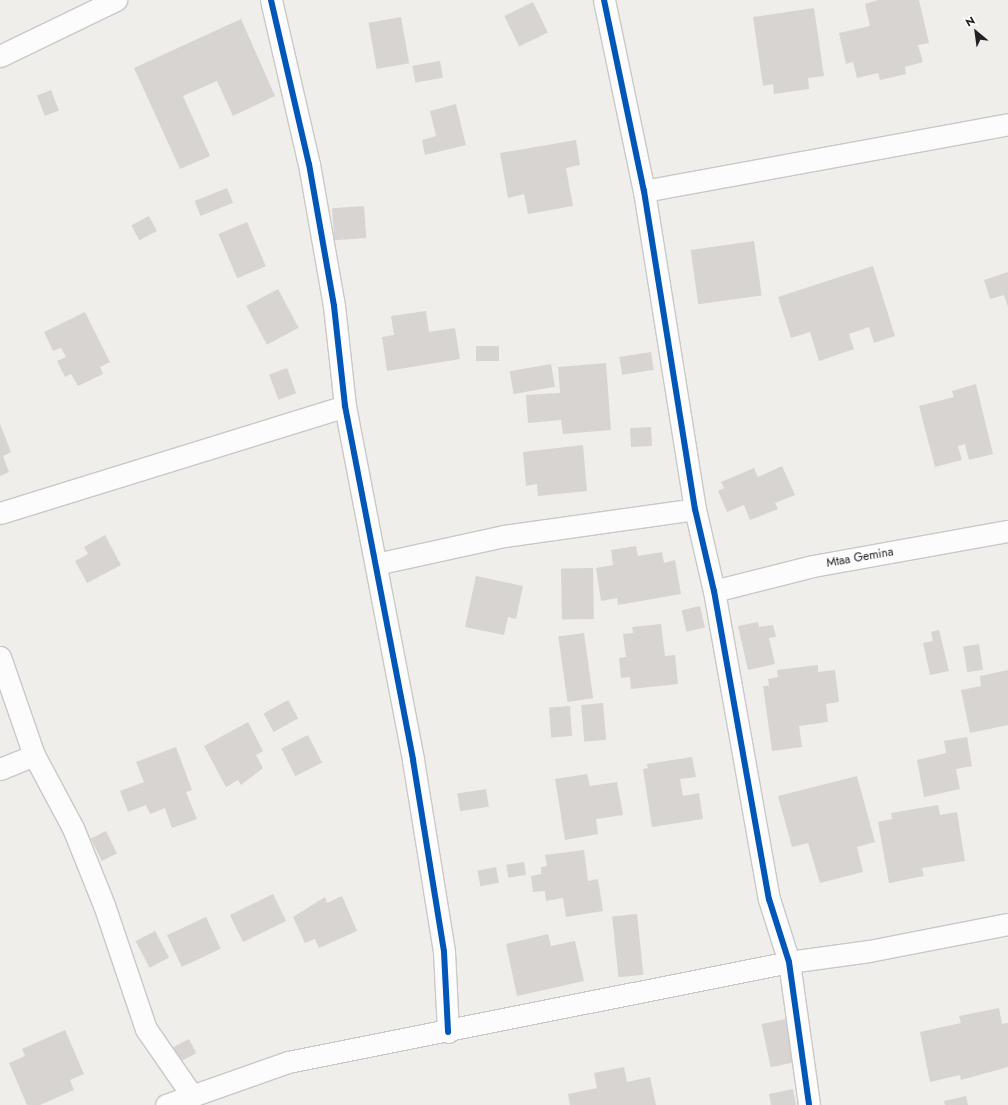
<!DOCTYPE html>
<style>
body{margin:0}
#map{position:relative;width:1008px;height:1105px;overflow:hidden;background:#f0eeeb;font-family:Jost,sans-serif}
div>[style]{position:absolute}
.building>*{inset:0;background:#d7d4d2;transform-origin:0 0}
.roads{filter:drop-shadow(1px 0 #c9c8c7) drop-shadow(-1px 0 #c9c8c7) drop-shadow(0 1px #c9c8c7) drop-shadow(0 -1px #c9c8c7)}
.minor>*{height:21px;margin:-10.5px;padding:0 10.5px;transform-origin:10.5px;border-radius:10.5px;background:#fdfcfc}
.cycleway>*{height:6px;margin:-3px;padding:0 3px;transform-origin:3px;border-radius:3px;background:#0057b8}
span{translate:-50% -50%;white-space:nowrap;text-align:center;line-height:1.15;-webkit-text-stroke:3px #fff;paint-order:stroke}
.street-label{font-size:12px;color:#222}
.north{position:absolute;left:956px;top:12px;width:40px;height:40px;-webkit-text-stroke:3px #fff;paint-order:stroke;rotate:331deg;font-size:11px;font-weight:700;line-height:16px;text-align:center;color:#222}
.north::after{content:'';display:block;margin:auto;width:14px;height:18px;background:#222;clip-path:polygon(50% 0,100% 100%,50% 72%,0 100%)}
</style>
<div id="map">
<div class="building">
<div style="clip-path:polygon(878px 0,919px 0,929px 43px,918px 45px,923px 62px,905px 67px,906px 74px,880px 80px,878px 73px,857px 78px,853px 62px,846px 64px,839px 33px,870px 26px,865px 4px)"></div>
<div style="left:533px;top:2px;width:34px;height:32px;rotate:64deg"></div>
<div style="clip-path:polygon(814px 8px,824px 76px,808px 78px,809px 89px,774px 94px,773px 84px,763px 86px,753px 17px)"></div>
<div style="left:401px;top:17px;width:47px;height:33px;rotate:80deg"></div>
<div style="clip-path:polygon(241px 19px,275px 96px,233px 116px,217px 81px,183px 96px,210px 156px,180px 169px,134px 68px)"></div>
<div style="left:440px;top:61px;width:17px;height:28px;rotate:80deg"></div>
<div style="left:51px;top:90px;width:22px;height:15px;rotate:69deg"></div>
<div style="clip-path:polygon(456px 104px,466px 145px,425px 155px,422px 140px,436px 136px,430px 111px)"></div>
<div style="clip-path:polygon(576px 140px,580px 165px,566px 168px,573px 206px,528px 214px,524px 194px,508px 198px,500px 153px)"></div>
<div style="left:227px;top:188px;width:16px;height:35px;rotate:68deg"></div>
<div style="left:364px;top:206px;width:32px;height:32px;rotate:86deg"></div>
<div style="left:149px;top:216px;width:17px;height:20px;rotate:62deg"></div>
<div style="left:247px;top:222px;width:48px;height:31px;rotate:67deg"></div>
<div style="left:754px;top:241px;width:55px;height:64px;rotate:82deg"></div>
<div style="clip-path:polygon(873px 266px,895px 336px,874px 343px,869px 327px,849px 334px,854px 349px,819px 361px,810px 332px,791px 338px,778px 297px)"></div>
<div style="clip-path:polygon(1008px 272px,1008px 307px,1004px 295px,990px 299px,984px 280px)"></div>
<div style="left:278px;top:289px;width:44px;height:36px;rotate:62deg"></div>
<div style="clip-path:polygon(426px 311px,429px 332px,455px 328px,460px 359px,387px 371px,382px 337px,394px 335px,391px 316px)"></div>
<div style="clip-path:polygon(85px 312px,110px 362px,100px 367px,103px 374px,78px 386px,71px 374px,65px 377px,57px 361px,66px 357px,61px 348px,53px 351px,44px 332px)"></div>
<div style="left:499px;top:346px;width:15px;height:23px;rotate:90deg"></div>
<div style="left:651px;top:352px;width:18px;height:32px;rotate:81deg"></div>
<div style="clip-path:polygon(606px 363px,611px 430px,563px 434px,561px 420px,528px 423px,526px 395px,560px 393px,558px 367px)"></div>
<div style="left:551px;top:364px;width:23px;height:42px;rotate:80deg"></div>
<div style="left:287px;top:368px;width:27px;height:19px;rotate:70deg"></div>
<div style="clip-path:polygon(976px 384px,993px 454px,969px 460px,965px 444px,958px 446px,962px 460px,935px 467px,919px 406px,954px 397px,952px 391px)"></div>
<div style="clip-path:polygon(0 424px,11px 452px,3px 456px,9px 472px,0 476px)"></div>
<div style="left:651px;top:427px;width:19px;height:21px;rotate:87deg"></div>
<div style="clip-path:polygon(583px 445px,587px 491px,538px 496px,537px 484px,526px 486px,523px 452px)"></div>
<div style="clip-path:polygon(782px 466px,795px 495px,775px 503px,778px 509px,750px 520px,744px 505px,727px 512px,718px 491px,724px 488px,721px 482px,754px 468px,758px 477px)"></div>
<div style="clip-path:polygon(105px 535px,121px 565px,87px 583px,75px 561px,88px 554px,84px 547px)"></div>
<div style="clip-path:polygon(636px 546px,638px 556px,662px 552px,664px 563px,675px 560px,681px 594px,618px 605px,617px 598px,601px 601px,596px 568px,613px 565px,611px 550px)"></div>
<div style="left:593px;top:568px;width:51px;height:32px;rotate:89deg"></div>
<div style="clip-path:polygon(476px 576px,523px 586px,516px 619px,508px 617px,504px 635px,465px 627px)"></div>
<div style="left:700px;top:606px;width:22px;height:19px;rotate:77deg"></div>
<div style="clip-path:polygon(758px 622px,759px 627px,773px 625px,776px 637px,769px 638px,775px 664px,748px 670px,738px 626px)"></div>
<div style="clip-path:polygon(661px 624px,665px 656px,675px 655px,678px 684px,631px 689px,630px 677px,621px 678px,619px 658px,626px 657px,623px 634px,633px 633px,632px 627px)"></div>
<div style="clip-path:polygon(939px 630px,949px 671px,930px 675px,923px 643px,933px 641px,931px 632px)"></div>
<div style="left:584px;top:633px;width:66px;height:26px;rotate:82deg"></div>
<div style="left:979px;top:644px;width:26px;height:16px;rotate:81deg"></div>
<div style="clip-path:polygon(818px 665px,818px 672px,835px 670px,839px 702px,826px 704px,828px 722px,799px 726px,802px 747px,772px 751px,763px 686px,769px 686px,768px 679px,778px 677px,777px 670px)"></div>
<div style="clip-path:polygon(1008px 670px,1008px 725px,970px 733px,961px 690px,981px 686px,980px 676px)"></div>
<div style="left:288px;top:700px;width:21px;height:28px;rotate:61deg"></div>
<div style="left:603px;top:703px;width:37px;height:22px;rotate:85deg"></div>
<div style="left:570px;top:706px;width:30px;height:21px;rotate:86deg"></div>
<div style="clip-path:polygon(248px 722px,263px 751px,256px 755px,263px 768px,241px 785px,238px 780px,226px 787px,204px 746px)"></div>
<div style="left:308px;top:735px;width:31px;height:30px;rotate:63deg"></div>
<div style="clip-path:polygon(967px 737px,972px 766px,956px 769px,960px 789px,924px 797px,917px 760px,946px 753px,944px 741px)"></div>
<div style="clip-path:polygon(176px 747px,192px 790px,186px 792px,197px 819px,172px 828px,165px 808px,150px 814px,146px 805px,128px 812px,120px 791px,144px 782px,136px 762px)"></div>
<div style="clip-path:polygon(692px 757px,696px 777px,680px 779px,683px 796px,699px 793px,703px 819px,652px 827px,643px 769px,648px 768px,647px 764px)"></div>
<div style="clip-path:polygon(587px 774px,590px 786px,617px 782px,623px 815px,596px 819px,598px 834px,565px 840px,555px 779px)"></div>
<div style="clip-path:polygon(857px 776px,875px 842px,857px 847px,863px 872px,820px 883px,808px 843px,792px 847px,778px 796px)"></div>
<div style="left:486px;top:789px;width:18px;height:29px;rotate:81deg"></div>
<div style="clip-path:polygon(938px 805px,940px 815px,957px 812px,965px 861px,922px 868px,924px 876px,889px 883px,878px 822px,892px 819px,891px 813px)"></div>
<div style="left:106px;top:831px;width:25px;height:17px;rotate:64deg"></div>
<div style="clip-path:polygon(584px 850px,588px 881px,598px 879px,603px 911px,566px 917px,563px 898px,546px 901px,545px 891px,533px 892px,531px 876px,541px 874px,541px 867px,547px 866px,545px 855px)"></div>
<div style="left:524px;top:862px;width:13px;height:18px;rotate:81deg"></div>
<div style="left:496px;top:867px;width:16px;height:19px;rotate:79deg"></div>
<div style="left:273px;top:894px;width:30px;height:48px;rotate:64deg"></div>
<div style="clip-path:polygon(342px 896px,357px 931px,319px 948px,315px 939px,305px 943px,293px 917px,325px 897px,327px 903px)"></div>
<div style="left:637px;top:914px;width:61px;height:25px;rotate:84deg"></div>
<div style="left:206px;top:917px;width:35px;height:43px;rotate:65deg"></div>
<div style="left:155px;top:931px;width:30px;height:22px;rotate:62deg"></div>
<div style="clip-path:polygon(548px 934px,551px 946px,575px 941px,584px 981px,517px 996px,506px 944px)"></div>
<div style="clip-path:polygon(999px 1008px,1002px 1024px,1008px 1023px,1008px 1067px,961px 1080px,960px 1075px,930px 1082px,920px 1032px,961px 1023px,959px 1016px)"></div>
<div style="left:786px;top:1019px;width:44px;height:25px;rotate:78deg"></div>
<div style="clip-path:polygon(65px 1030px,84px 1074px,70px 1080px,74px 1090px,40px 1105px,27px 1105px,9px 1063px,25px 1056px,22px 1049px)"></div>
<div style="left:189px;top:1039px;width:16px;height:19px;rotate:63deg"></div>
<div style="clip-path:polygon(624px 1067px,627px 1082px,650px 1077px,656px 1105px,570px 1105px,568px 1094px,597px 1088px,594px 1073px)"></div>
<div style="clip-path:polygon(793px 1089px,796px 1105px,771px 1105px,769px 1094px)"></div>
<div style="clip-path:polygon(966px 1096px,968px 1105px,945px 1105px,944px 1101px)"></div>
</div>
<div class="roads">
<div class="minor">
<div style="left:271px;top:0;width:168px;rotate:77deg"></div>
<div style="left:309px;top:164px;width:144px;rotate:80deg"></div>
<div style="left:334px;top:306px;width:101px;rotate:83.7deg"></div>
<div style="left:345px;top:406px;width:360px;rotate:79.1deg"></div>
<div style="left:413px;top:760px;width:194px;rotate:80.8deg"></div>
<div style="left:444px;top:952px;width:80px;rotate:87.1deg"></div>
<div style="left:604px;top:0;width:195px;rotate:78.2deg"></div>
<div style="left:644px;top:191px;width:322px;rotate:80.9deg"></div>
<div style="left:695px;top:509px;width:84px;rotate:77deg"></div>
<div style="left:714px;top:591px;width:313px;rotate:79.9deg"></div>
<div style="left:769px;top:899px;width:66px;rotate:72.4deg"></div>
<div style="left:789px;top:962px;width:144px;rotate:82deg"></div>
<div style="left:0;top:56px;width:129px;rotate:-25.8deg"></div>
<div style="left:644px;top:191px;width:370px;rotate:-10.4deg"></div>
<div style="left:0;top:513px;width:361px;rotate:-17.2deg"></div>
<div style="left:376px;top:564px;width:131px;rotate:-12.3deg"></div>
<div style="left:504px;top:536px;width:193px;rotate:-8deg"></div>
<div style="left:714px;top:591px;width:102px;rotate:-14.2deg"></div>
<div style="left:813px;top:566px;width:198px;rotate:-10.2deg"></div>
<div style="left:0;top:657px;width:104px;rotate:70.9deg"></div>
<div style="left:34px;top:755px;width:83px;rotate:61.9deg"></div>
<div style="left:73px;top:828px;width:83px;rotate:68.1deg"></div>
<div style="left:104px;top:905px;width:131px;rotate:71.3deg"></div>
<div style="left:146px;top:1029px;width:79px;rotate:55.3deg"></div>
<div style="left:0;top:769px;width:37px;rotate:-22deg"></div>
<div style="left:166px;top:1105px;width:129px;rotate:-19.4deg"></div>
<div style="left:288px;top:1062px;width:511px;rotate:-11.29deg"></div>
<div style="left:789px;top:962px;width:81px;rotate:-7.8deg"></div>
<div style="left:869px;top:951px;width:142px;rotate:-11deg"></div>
</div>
</div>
<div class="cycleway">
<div style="left:271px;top:0;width:168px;rotate:77deg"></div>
<div style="left:309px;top:164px;width:144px;rotate:80deg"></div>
<div style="left:334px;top:306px;width:101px;rotate:83.7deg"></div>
<div style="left:345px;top:406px;width:360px;rotate:79.1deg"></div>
<div style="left:413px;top:760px;width:194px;rotate:80.8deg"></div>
<div style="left:444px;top:952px;width:80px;rotate:87.1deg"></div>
<div style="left:604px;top:0;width:195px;rotate:78.2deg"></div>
<div style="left:644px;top:191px;width:322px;rotate:80.9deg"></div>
<div style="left:695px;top:509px;width:84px;rotate:77deg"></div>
<div style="left:714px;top:591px;width:313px;rotate:79.9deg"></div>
<div style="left:769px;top:899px;width:66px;rotate:72.4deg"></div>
<div style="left:789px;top:962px;width:144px;rotate:82deg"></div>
</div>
<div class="street-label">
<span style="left:860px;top:558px;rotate:-10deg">Mtaa Gemina</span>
</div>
<div class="north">N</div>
</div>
